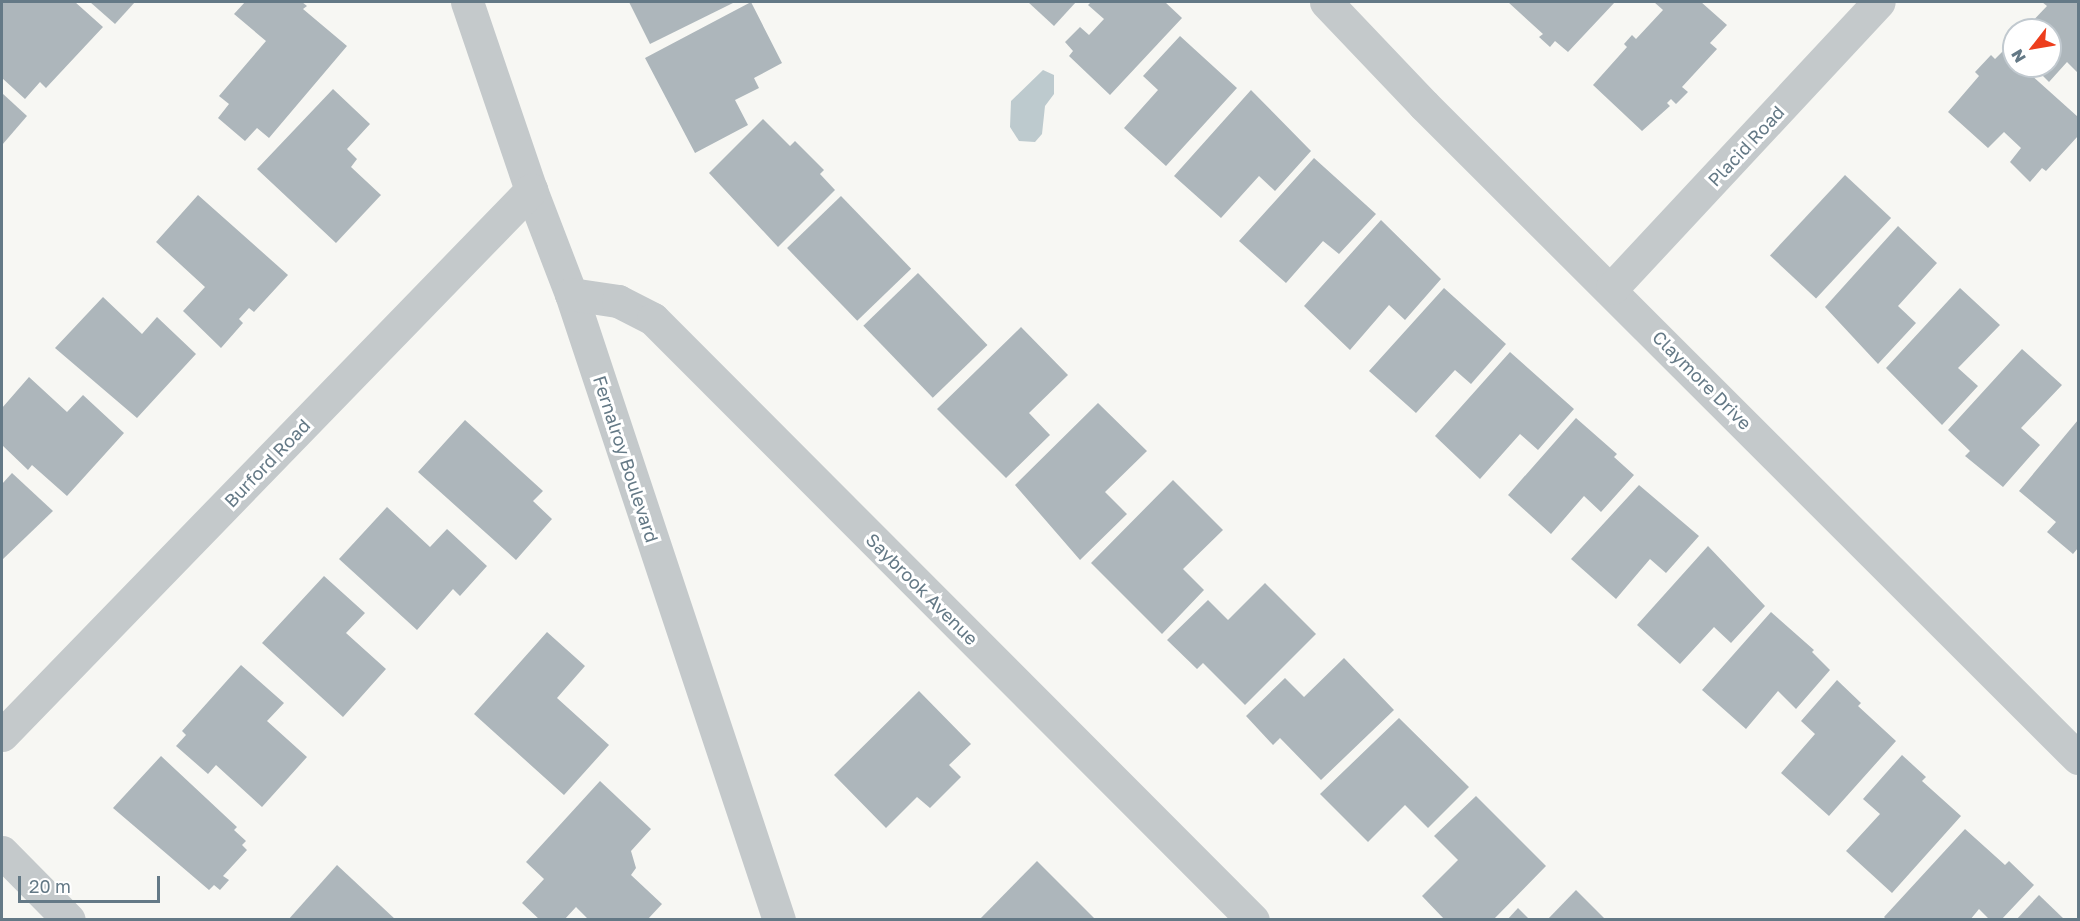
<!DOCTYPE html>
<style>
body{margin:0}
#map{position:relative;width:2080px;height:921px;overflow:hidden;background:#f7f7f3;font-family:"Golos Text",sans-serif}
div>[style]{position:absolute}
.water>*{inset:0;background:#bdcace}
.building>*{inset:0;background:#adb6bb;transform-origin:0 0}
.minor>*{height:33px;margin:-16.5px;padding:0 16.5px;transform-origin:16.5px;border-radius:16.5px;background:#c4c9cb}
span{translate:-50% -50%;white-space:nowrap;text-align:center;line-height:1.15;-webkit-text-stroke:6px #fff;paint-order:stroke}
.street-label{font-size:18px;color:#647986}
.frame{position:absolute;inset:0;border:3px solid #647986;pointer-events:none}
.north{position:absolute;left:2002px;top:18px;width:60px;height:60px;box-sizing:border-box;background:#fff;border:2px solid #c1c9cf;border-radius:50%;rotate:239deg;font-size:16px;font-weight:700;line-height:24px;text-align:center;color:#647986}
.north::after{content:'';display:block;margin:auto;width:21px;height:27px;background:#ed3e1d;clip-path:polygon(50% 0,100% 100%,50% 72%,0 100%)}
.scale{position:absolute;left:18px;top:876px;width:142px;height:27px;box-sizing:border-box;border:3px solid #647986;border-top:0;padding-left:8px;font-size:18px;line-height:21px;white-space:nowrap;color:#647986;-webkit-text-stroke:4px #fff;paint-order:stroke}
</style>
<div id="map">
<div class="water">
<div style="clip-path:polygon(1043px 70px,1054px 75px,1054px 94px,1045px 106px,1042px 134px,1035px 142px,1019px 141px,1010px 127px,1011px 101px)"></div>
</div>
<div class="building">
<div style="clip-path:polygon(2px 2px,75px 2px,103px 27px,46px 88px,40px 82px,25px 99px,2px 78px)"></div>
<div style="clip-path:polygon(90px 2px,135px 2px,115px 24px)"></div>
<div style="clip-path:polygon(245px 2px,302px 2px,307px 6px,303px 9px,347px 46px,269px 138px,257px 128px,245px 141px,218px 118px,229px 104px,219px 96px,266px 41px,234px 14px)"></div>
<div style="clip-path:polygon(629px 2px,735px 2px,650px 44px)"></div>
<div style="clip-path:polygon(751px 2px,782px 63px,754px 78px,759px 88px,735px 100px,748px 125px,695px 153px,645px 58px)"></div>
<div style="clip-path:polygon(1028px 2px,1076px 2px,1054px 26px)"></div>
<div style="clip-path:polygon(1091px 2px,1165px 2px,1182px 18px,1110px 95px,1069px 56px,1073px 51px,1065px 42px,1080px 27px,1089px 35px,1104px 19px,1088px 5px)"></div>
<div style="clip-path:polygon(1508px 2px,1615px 2px,1568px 52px,1555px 41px,1550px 47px,1539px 37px,1543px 34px)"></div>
<div style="clip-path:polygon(1654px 2px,1701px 2px,1727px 25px,1710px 43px,1717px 49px,1682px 87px,1688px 92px,1676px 104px,1671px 99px,1667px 103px,1670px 106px,1642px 131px,1593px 85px,1627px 47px,1624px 44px,1632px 35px,1636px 39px,1663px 10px)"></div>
<div style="clip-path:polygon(2042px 2px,2078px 2px,2078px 73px,2067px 62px,2049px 82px,2033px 66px,2050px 66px,2050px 30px,2024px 30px,2047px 6px)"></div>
<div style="clip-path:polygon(1180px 36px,1237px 88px,1166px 166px,1124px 128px,1158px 90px,1143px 76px)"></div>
<div style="clip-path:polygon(2004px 50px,2014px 60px,2014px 66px,2021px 66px,2078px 117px,2078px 136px,2046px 171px,2042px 168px,2030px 182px,2010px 162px,2021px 148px,2004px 132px,1988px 148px,1948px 112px,1979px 76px,1975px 72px,1991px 55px,1995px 59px)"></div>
<div style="clip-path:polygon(333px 89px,370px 124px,347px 149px,357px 159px,351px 167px,381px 195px,336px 243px,257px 169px)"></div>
<div style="clip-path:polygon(1251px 90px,1311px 151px,1275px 191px,1259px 176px,1221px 218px,1174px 176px)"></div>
<div style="clip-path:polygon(2px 93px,27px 116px,2px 145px)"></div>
<div style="clip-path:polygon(763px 119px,790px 146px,795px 141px,824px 170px,820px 174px,835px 190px,778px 247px,709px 173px)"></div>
<div style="clip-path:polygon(1314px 158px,1376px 214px,1339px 254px,1323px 241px,1286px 283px,1239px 241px)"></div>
<div style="left:1845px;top:175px;width:63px;height:110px;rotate:43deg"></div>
<div style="clip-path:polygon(198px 195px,288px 275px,254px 312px,249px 308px,239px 319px,243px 323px,221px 348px,183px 311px,205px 287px,156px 242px)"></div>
<div style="left:841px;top:196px;width:101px;height:75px;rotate:46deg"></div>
<div style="clip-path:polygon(1381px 220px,1441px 279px,1405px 320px,1389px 305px,1350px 350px,1304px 306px)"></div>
<div style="clip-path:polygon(1898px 226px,1937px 263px,1898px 306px,1916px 323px,1878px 364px,1825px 307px)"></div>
<div style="left:918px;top:273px;width:100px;height:76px;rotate:46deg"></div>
<div style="clip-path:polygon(1444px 288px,1506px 344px,1471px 384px,1455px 370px,1416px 413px,1369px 371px)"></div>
<div style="clip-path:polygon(1960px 288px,2000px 325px,1958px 368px,1978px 386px,1942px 425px,1886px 368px)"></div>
<div style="clip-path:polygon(103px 297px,142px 334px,157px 317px,196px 354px,137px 418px,55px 348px)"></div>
<div style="clip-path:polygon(1021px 327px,1068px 375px,1029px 413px,1050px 435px,1006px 478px,937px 409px)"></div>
<div style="clip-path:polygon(2022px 349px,2062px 385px,2021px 428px,2040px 445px,2003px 487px,1965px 456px,1970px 451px,1948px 430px)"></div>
<div style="clip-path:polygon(1510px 352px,1574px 409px,1538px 450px,1520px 434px,1480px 479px,1435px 436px)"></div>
<div style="clip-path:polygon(29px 377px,67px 412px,83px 395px,124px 433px,67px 496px,32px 465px,28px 470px,2px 445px,2px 408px)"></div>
<div style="clip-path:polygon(1098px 403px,1147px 451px,1105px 492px,1127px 514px,1080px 560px,1015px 485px)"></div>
<div style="clip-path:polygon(1576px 418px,1617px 454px,1614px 457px,1634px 475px,1601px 512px,1584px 496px,1551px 534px,1508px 495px)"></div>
<div style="clip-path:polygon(465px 420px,543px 491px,533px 501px,552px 519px,516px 560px,418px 472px)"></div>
<div style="clip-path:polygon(2078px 420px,2078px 548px,2073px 554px,2047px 532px,2056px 522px,2019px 491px)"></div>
<div style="clip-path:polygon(12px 473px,53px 511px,2px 560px,2px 484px)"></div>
<div style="clip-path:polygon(1173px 480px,1223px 530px,1183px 569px,1204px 590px,1162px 634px,1091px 563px)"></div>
<div style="clip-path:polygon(1639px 485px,1699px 536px,1666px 573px,1650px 559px,1616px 599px,1571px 559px)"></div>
<div style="clip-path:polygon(387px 507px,430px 547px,447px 529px,487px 566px,460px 596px,453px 589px,417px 630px,339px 559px)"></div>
<div style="clip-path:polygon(1708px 546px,1765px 606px,1731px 643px,1714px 627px,1680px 664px,1637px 625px)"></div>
<div style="clip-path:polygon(324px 576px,365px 613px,346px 633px,386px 669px,343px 717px,262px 643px)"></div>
<div style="clip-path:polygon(1265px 583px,1316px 634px,1245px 705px,1203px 663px,1197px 669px,1167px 640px,1208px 600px,1228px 620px)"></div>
<div style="clip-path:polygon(1771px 612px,1814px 650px,1812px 652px,1830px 670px,1796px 709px,1778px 691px,1746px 729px,1702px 690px)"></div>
<div style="clip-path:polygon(547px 632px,585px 666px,557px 698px,609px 745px,564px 795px,474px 714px)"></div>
<div style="clip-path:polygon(1344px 658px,1394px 710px,1321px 780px,1280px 738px,1273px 745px,1246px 716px,1285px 678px,1304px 697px)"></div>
<div style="clip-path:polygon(241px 665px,284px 703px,267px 721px,307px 757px,262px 807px,216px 765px,208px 774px,176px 746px,186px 735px,182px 731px)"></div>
<div style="clip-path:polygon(1837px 680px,1861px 703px,1858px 706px,1896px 741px,1829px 816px,1781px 773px,1815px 734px,1801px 721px)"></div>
<div style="clip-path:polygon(919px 691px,971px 744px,949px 765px,961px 777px,930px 808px,917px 797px,886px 828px,834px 775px)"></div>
<div style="clip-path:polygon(1399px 718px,1469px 787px,1428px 828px,1405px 805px,1368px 842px,1320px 794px)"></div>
<div style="clip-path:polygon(1902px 755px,1926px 777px,1922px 781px,1961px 816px,1892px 893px,1846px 851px,1880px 814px,1863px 799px)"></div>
<div style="clip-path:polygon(161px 756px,237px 827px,234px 830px,246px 841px,242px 845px,247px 850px,223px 876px,229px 880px,220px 890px,214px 885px,209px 890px,113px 808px)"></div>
<div style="clip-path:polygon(600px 781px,651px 829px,631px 851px,636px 868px,631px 875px,662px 904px,647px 920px,589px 920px,576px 907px,564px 920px,540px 920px,522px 903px,544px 879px,526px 862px)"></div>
<div style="clip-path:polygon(1476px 796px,1546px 866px,1493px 920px,1445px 920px,1422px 896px,1458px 860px,1434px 836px)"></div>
<div style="clip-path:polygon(1965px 829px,2005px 865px,2009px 861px,2034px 885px,2001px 920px,1990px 920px,1979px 909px,1970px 920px,1887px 920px,1884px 917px)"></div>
<div style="clip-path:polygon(1037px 861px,1096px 920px,979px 920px)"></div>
<div style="clip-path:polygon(337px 865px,396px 920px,288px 920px)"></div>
<div style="clip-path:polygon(1576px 890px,1606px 920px,1547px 920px)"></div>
<div style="clip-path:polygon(2039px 895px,2065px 920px,2016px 920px)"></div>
<div style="clip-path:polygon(1518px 908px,1530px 920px,1507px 920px)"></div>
</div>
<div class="minor">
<div style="left:467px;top:2px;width:199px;rotate:71.2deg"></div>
<div style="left:531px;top:190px;width:111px;rotate:69deg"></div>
<div style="left:571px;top:294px;width:660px;rotate:71.62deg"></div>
<div style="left:1326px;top:2px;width:142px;rotate:46.4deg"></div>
<div style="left:1424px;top:105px;width:924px;rotate:44.96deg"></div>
<div style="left:1612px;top:288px;width:391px;rotate:-47deg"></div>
<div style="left:571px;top:294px;width:48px;rotate:8.5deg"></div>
<div style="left:618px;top:301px;width:39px;rotate:27deg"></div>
<div style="left:653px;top:319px;width:849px;rotate:45.05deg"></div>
<div style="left:2px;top:735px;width:760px;rotate:-45.85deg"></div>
<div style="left:2px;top:852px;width:95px;rotate:45.4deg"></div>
</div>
<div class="street-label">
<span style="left:1746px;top:146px;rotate:-47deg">Placid Road</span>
<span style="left:1702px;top:380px;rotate:45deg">Claymore Drive</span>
<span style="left:626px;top:459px;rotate:72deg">Fernalroy Boulevard</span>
<span style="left:267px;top:463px;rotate:-46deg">Burford Road</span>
<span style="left:922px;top:589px;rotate:45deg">Saybrook Avenue</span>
</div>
<div class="frame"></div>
<div class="north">N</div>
<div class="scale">20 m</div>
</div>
